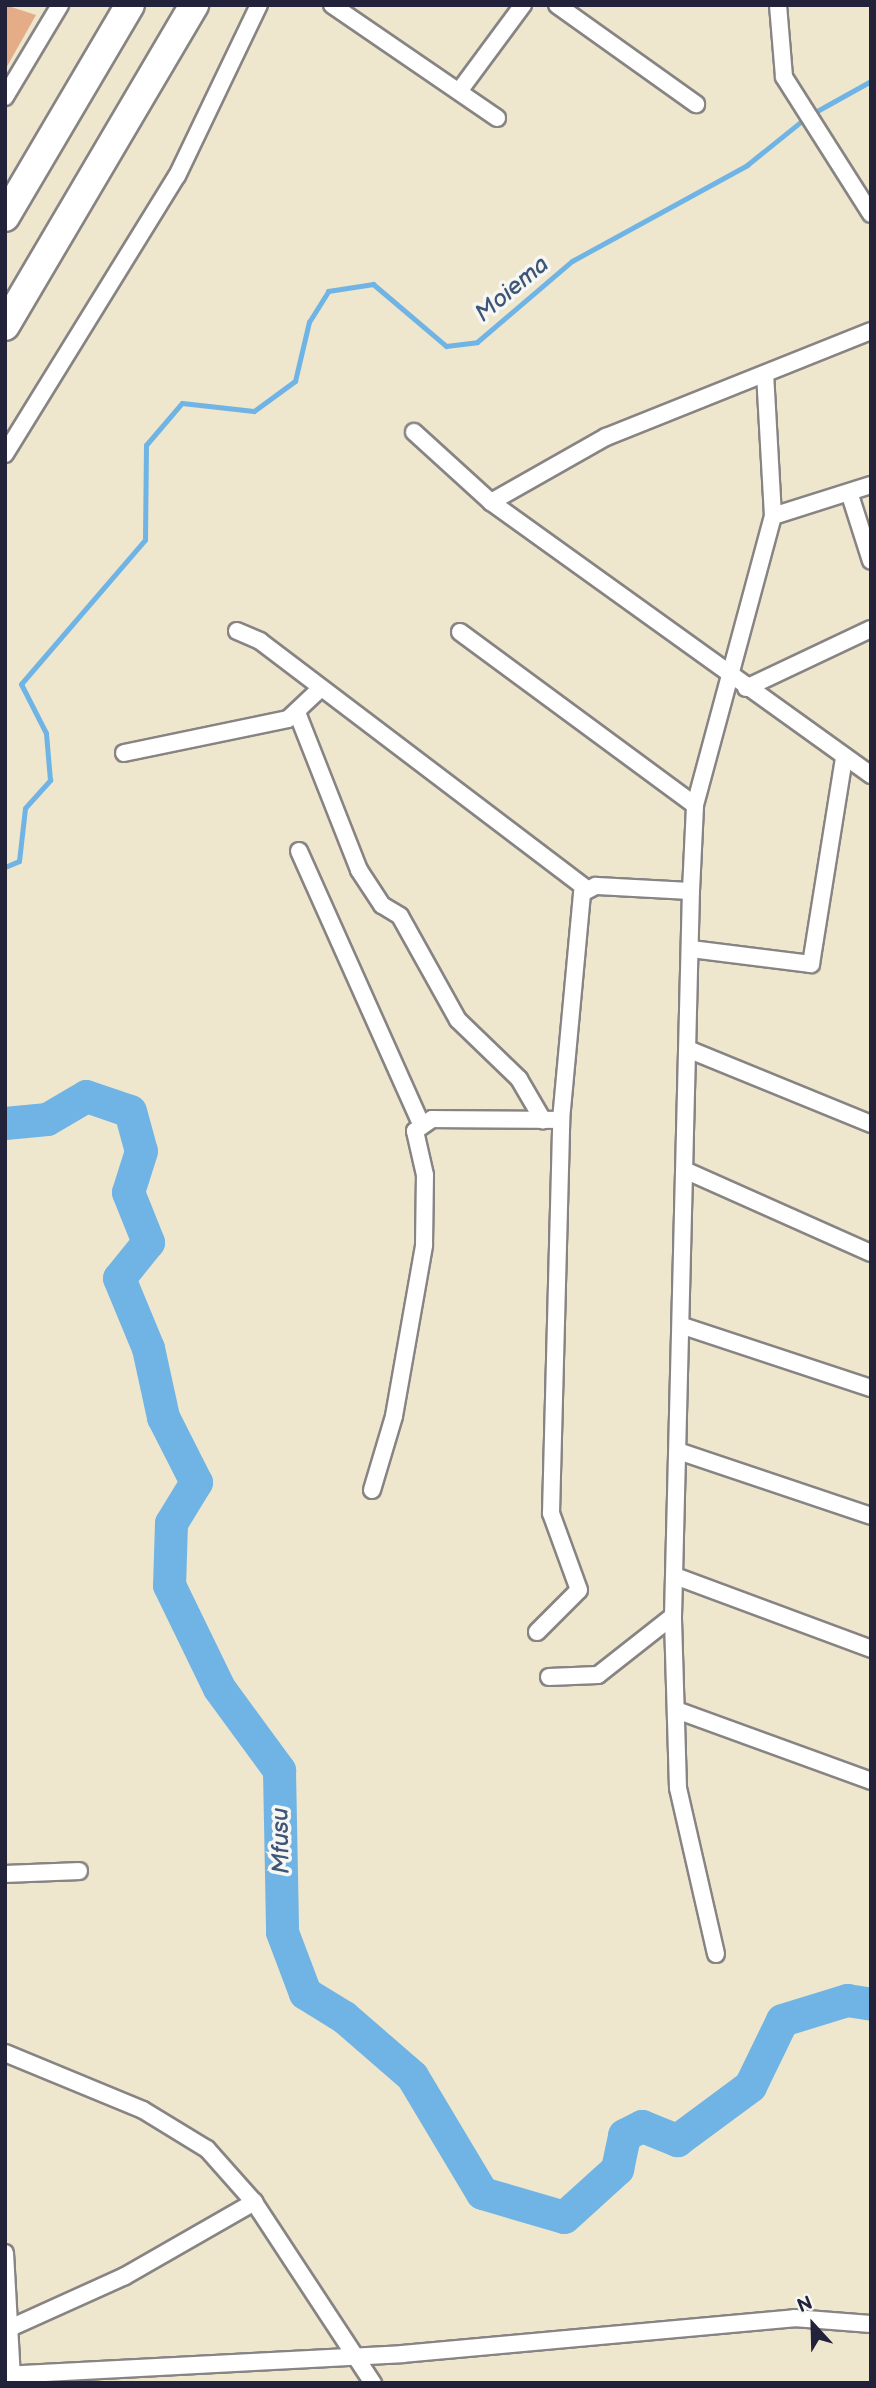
<!DOCTYPE html>
<style>
body{margin:0}
#map{position:relative;width:876px;height:2388px;overflow:hidden;background:#eee6cd;font-family:"Balsamiq Sans",sans-serif}
div>[style]{position:absolute}
.stream>*{height:5px;margin:-2.5px;padding:0 2.5px;transform-origin:2.5px;border-radius:2.5px;background:#6fb4e5}
.river>*{height:33px;margin:-16.5px;padding:0 16.5px;transform-origin:16.5px;border-radius:16.5px;background:#6fb4e5}
.building>*{inset:0;background:#e4ad88}
.roads{filter:drop-shadow(2px 0 #888484) drop-shadow(-2px 0 #888484) drop-shadow(0 2px #888484) drop-shadow(0 -2px #888484)}
.street>*{height:16px;margin:-8px;padding:0 8px;transform-origin:8px;border-radius:8px;background:#fff}
.highway>*{height:28px;margin:-14px;padding:0 14px;transform-origin:14px;border-radius:14px;background:#fff}
span{translate:-50% -50%;white-space:nowrap;text-align:center;line-height:1.15;-webkit-text-stroke:7px #f6f6f2;paint-order:stroke}
.water-label{font-size:24px;color:#3d5576;font-style:italic}
.frame{position:absolute;inset:0;border:7px solid #22223b;pointer-events:none}
.north{position:absolute;left:778px;top:2290px;width:70px;height:70px;-webkit-text-stroke:5px #f6f6f2;paint-order:stroke;rotate:338deg;font-size:19px;font-weight:700;line-height:28px;text-align:center;color:#22223b}
.north::after{content:'';display:block;margin:auto;width:24px;height:32px;background:#22223b;clip-path:polygon(50% 0,100% 100%,50% 72%,0 100%)}
</style>
<div id="map">
<div class="stream">
<div style="left:5px;top:867px;width:15px;rotate:-23deg"></div>
<div style="left:19px;top:861px;width:53px;rotate:-83.5deg"></div>
<div style="left:25px;top:808px;width:38px;rotate:-48deg"></div>
<div style="left:50px;top:780px;width:47px;rotate:-94.9deg"></div>
<div style="left:46px;top:733px;width:55px;rotate:-117deg"></div>
<div style="left:21px;top:684px;width:190px;rotate:-49.3deg"></div>
<div style="left:145px;top:540px;width:95px;rotate:-89.4deg"></div>
<div style="left:146px;top:445px;width:55px;rotate:-49.4deg"></div>
<div style="left:182px;top:403px;width:72px;rotate:6.3deg"></div>
<div style="left:254px;top:411px;width:51px;rotate:-36.2deg"></div>
<div style="left:295px;top:381px;width:61px;rotate:-76.7deg"></div>
<div style="left:309px;top:322px;width:36px;rotate:-58deg"></div>
<div style="left:328px;top:291px;width:46px;rotate:-8.8deg"></div>
<div style="left:373px;top:284px;width:96px;rotate:40.3deg"></div>
<div style="left:446px;top:346px;width:31px;rotate:-7deg"></div>
<div style="left:477px;top:342px;width:125px;rotate:-40.5deg"></div>
<div style="left:572px;top:261px;width:200px;rotate:-28.7deg"></div>
<div style="left:747px;top:165px;width:78px;rotate:-38.8deg"></div>
<div style="left:808px;top:116px;width:72px;rotate:-29.1deg"></div>
</div>
<div class="river">
<div style="left:5px;top:1123px;width:42px;rotate:-5.4deg"></div>
<div style="left:47px;top:1119px;width:45px;rotate:-30.5deg"></div>
<div style="left:86px;top:1096px;width:46px;rotate:18.8deg"></div>
<div style="left:130px;top:1111px;width:41px;rotate:74.6deg"></div>
<div style="left:141px;top:1151px;width:43px;rotate:107.6deg"></div>
<div style="left:128px;top:1192px;width:54px;rotate:68.2deg"></div>
<div style="left:148px;top:1242px;width:46px;rotate:128.9deg"></div>
<div style="left:119px;top:1278px;width:76px;rotate:67.5deg"></div>
<div style="left:148px;top:1348px;width:71px;rotate:77.7deg"></div>
<div style="left:163px;top:1417px;width:73px;rotate:63.1deg"></div>
<div style="left:196px;top:1482px;width:48px;rotate:121.4deg"></div>
<div style="left:171px;top:1523px;width:62px;rotate:91.8deg"></div>
<div style="left:169px;top:1585px;width:114px;rotate:64.1deg"></div>
<div style="left:219px;top:1688px;width:102px;rotate:53.8deg"></div>
<div style="left:279px;top:1770px;width:162px;rotate:88.9deg"></div>
<div style="left:282px;top:1932px;width:65px;rotate:69.3deg"></div>
<div style="left:305px;top:1993px;width:46px;rotate:31.6deg"></div>
<div style="left:344px;top:2017px;width:90px;rotate:40.9deg"></div>
<div style="left:412px;top:2076px;width:136px;rotate:59.1deg"></div>
<div style="left:482px;top:2193px;width:85px;rotate:16.3deg"></div>
<div style="left:564px;top:2217px;width:72px;rotate:-42.2deg"></div>
<div style="left:617px;top:2169px;width:35px;rotate:-78deg"></div>
<div style="left:624px;top:2135px;width:20px;rotate:-27deg"></div>
<div style="left:642px;top:2126px;width:38px;rotate:22deg"></div>
<div style="left:677px;top:2140px;width:91px;rotate:-36.5deg"></div>
<div style="left:750px;top:2086px;width:73px;rotate:-64.1deg"></div>
<div style="left:782px;top:2020px;width:68px;rotate:-17.1deg"></div>
<div style="left:847px;top:2000px;width:24px;rotate:9deg"></div>
</div>
<div class="building">
<div style="clip-path:polygon(5px 5px,36px 15px,5px 70px)"></div>
</div>
<div class="roads">
<div class="street">
<div style="left:332px;top:5px;width:200px;rotate:34.4deg"></div>
<div style="left:557px;top:5px;width:171px;rotate:35.5deg"></div>
<div style="left:778px;top:5px;width:72px;rotate:85.2deg"></div>
<div style="left:784px;top:77px;width:162px;rotate:57.6deg"></div>
<div style="left:460px;top:90px;width:106px;rotate:-53.5deg"></div>
<div style="left:5px;top:97px;width:107px;rotate:-59.1deg"></div>
<div style="left:414px;top:432px;width:104px;rotate:42.3deg"></div>
<div style="left:491px;top:502px;width:468px;rotate:35.7deg"></div>
<div style="left:5px;top:454px;width:327px;rotate:-58.3deg"></div>
<div style="left:177px;top:176px;width:190px;rotate:-64.4deg"></div>
<div style="left:850px;top:495px;width:69px;rotate:72.3deg"></div>
<div style="left:491px;top:502px;width:132px;rotate:-29.5deg"></div>
<div style="left:606px;top:437px;width:285px;rotate:-21.8deg"></div>
<div style="left:773px;top:516px;width:103px;rotate:-17.6deg"></div>
<div style="left:237px;top:631px;width:25px;rotate:23deg"></div>
<div style="left:260px;top:641px;width:408px;rotate:37.2deg"></div>
<div style="left:460px;top:632px;width:292px;rotate:36.4deg"></div>
<div style="left:746px;top:688px;width:138px;rotate:-25.3deg"></div>
<div style="left:298px;top:715px;width:167px;rotate:68.5deg"></div>
<div style="left:359px;top:870px;width:42px;rotate:56.7deg"></div>
<div style="left:382px;top:905px;width:21px;rotate:31deg"></div>
<div style="left:400px;top:916px;width:119px;rotate:60.9deg"></div>
<div style="left:458px;top:1020px;width:85px;rotate:44deg"></div>
<div style="left:519px;top:1079px;width:48px;rotate:59.7deg"></div>
<div style="left:124px;top:753px;width:167px;rotate:-11.7deg"></div>
<div style="left:288px;top:719px;width:44px;rotate:-43.2deg"></div>
<div style="left:299px;top:851px;width:297px;rotate:65.9deg"></div>
<div style="left:691px;top:949px;width:121px;rotate:7.1deg"></div>
<div style="left:811px;top:964px;width:210px;rotate:-80.9deg"></div>
<div style="left:690px;top:1050px;width:196px;rotate:22.2deg"></div>
<div style="left:689px;top:1172px;width:199px;rotate:24deg"></div>
<div style="left:683px;top:1326px;width:198px;rotate:18.3deg"></div>
<div style="left:681px;top:1452px;width:200px;rotate:18.6deg"></div>
<div style="left:372px;top:1490px;width:77px;rotate:-73.4deg"></div>
<div style="left:394px;top:1416px;width:174px;rotate:-80deg"></div>
<div style="left:424px;top:1245px;width:70px;rotate:-89.2deg"></div>
<div style="left:425px;top:1175px;width:45px;rotate:-102.8deg"></div>
<div style="left:415px;top:1131px;width:21px;rotate:-35deg"></div>
<div style="left:432px;top:1119px;width:129px;rotate:0.4deg"></div>
<div style="left:675px;top:1576px;width:209px;rotate:20.4deg"></div>
<div style="left:537px;top:1632px;width:59px;rotate:-45deg"></div>
<div style="left:579px;top:1590px;width:82px;rotate:-110deg"></div>
<div style="left:551px;top:1513px;width:393px;rotate:-88.5deg"></div>
<div style="left:561px;top:1120px;width:228px;rotate:-84.7deg"></div>
<div style="left:582px;top:893px;width:16px;rotate:-27deg"></div>
<div style="left:596px;top:886px;width:95px;rotate:3deg"></div>
<div style="left:549px;top:1677px;width:49px;rotate:-2.3deg"></div>
<div style="left:598px;top:1675px;width:95px;rotate:-38.2deg"></div>
<div style="left:679px;top:1711px;width:204px;rotate:20deg"></div>
<div style="left:5px;top:1874px;width:74px;rotate:-2.3deg"></div>
<div style="left:716px;top:1954px;width:170px;rotate:-102.9deg"></div>
<div style="left:678px;top:1788px;width:172px;rotate:-91.7deg"></div>
<div style="left:673px;top:1616px;width:725px;rotate:-88.58deg"></div>
<div style="left:691px;top:891px;width:86px;rotate:-87.3deg"></div>
<div style="left:695px;top:805px;width:299px;rotate:-74.9deg"></div>
<div style="left:773px;top:516px;width:142px;rotate:-93.2deg"></div>
<div style="left:5px;top:2053px;width:149px;rotate:22.4deg"></div>
<div style="left:143px;top:2110px;width:75px;rotate:31.4deg"></div>
<div style="left:207px;top:2149px;width:71px;rotate:48.4deg"></div>
<div style="left:254px;top:2202px;width:217px;rotate:56.7deg"></div>
<div style="left:5px;top:2253px;width:127px;rotate:86.8deg"></div>
<div style="left:10px;top:2328px;width:126px;rotate:-24.3deg"></div>
<div style="left:125px;top:2276px;width:149px;rotate:-29.8deg"></div>
<div style="left:5px;top:2375px;width:398px;rotate:-3deg"></div>
<div style="left:402px;top:2354px;width:394px;rotate:-5.2deg"></div>
<div style="left:794px;top:2318px;width:77px;rotate:4.5deg"></div>
</div>
<div class="highway">
<div style="left:5px;top:217px;width:246px;rotate:-59.5deg"></div>
<div style="left:5px;top:326px;width:373px;rotate:-59.5deg"></div>
</div>
</div>
<div class="water-label">
<span style="left:512px;top:289px;rotate:-40deg">Moiema</span>
<span style="left:281px;top:1841px;rotate:-91deg">Mfusu</span>
</div>
<div class="frame"></div>
<div class="north">N</div>
</div>
